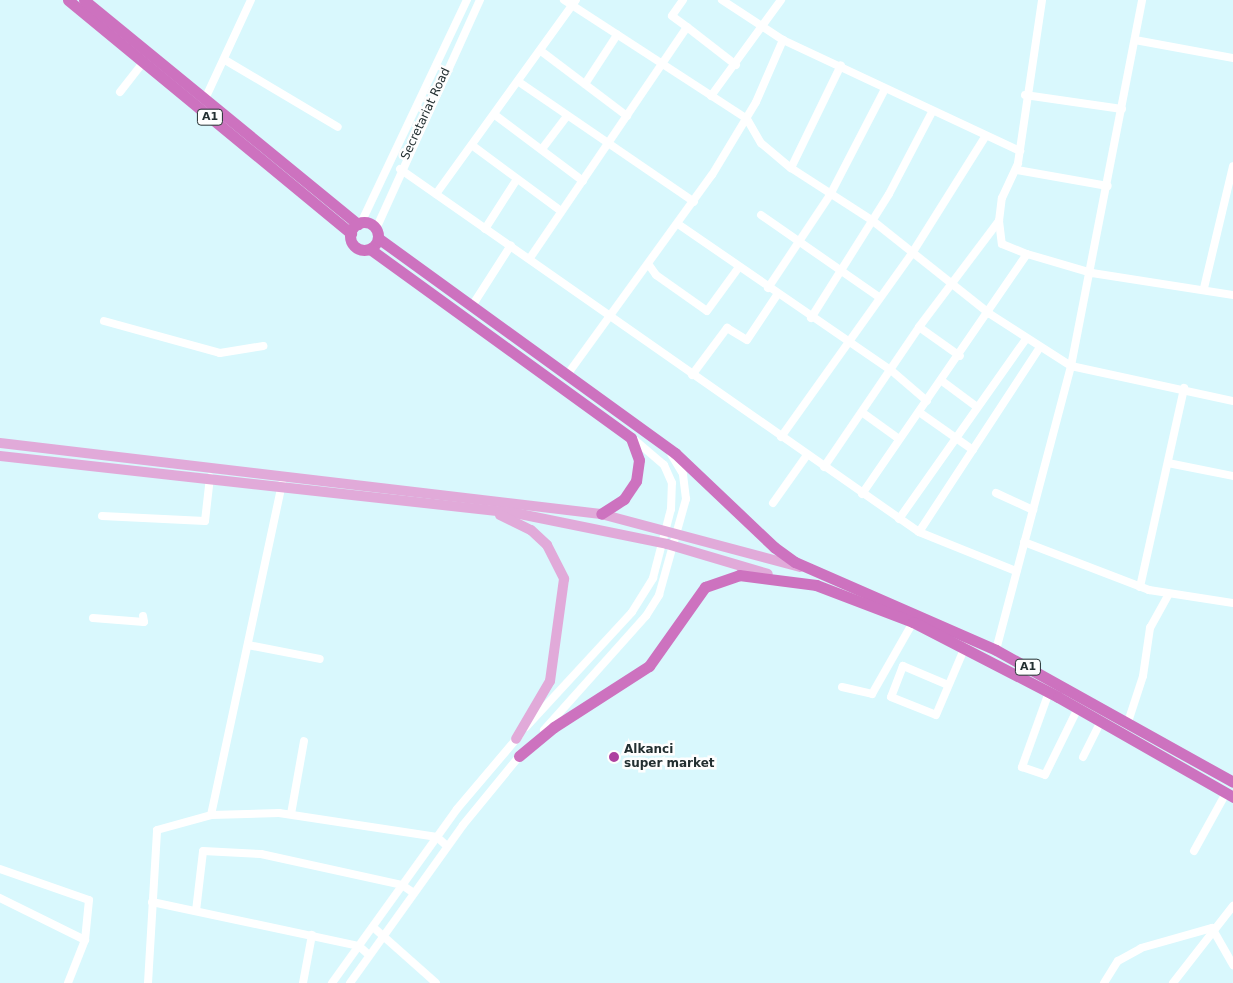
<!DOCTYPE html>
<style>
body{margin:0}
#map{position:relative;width:1233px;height:983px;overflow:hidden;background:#d9f8fd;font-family:"DejaVu Sans",sans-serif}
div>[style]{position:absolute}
.minor>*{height:8px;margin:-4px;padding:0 4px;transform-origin:4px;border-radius:4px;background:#fff}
.major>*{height:10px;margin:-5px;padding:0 5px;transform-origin:5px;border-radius:5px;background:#e1aad9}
.highway>*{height:11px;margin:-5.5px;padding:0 5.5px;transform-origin:5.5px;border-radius:5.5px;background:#cd72bf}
.highway>.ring{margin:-5.5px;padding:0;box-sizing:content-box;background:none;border:11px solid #cd72bf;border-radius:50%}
.dots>*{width:14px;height:14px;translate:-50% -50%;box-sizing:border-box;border:2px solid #fefefe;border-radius:50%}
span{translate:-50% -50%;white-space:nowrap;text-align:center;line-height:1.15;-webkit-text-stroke:5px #fefefe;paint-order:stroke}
.shield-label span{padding:1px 4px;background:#fefefe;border:1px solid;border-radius:4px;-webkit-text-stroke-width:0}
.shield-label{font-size:11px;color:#232f31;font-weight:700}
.street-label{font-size:12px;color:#232f31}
.poi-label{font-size:12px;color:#232f31;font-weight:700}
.left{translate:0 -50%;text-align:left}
</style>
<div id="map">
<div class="minor">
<div style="left:564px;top:0;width:218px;rotate:33deg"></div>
<div style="left:747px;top:119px;width:28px;rotate:60deg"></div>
<div style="left:761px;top:143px;width:39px;rotate:40deg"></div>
<div style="left:791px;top:168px;width:98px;rotate:32.9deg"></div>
<div style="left:873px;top:221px;width:149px;rotate:38.5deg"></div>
<div style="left:990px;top:314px;width:96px;rotate:32.7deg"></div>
<div style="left:1071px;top:366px;width:166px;rotate:12.2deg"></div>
<div style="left:683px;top:0;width:19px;rotate:125deg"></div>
<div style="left:672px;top:16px;width:19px;rotate:36deg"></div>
<div style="left:722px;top:0;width:73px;rotate:33.3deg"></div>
<div style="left:783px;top:40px;width:262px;rotate:25.1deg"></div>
<div style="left:1135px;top:40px;width:100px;rotate:10.4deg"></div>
<div style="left:541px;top:51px;width:108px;rotate:37.1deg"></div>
<div style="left:225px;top:60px;width:131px;rotate:30.7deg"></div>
<div style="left:519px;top:82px;width:212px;rotate:34.4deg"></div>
<div style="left:585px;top:84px;width:59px;rotate:-56.9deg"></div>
<div style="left:120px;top:92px;width:37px;rotate:-52deg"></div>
<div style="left:1025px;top:95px;width:98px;rotate:8.2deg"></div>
<div style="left:711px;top:96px;width:119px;rotate:-53.9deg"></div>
<div style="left:205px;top:99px;width:109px;rotate:-65.1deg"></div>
<div style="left:495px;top:115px;width:110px;rotate:36.9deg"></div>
<div style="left:473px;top:146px;width:109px;rotate:36.5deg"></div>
<div style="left:542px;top:149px;width:41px;rotate:-52.9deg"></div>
<div style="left:791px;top:168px;width:114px;rotate:-64.1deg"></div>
<div style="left:400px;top:169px;width:633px;rotate:34.97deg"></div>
<div style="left:919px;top:532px;width:105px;rotate:21.9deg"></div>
<div style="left:1017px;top:170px;width:92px;rotate:10deg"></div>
<div style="left:436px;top:194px;width:239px;rotate:-54.2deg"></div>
<div style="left:761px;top:215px;width:144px;rotate:34.8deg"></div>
<div style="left:999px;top:221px;width:23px;rotate:83deg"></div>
<div style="left:1002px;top:244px;width:27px;rotate:22deg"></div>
<div style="left:1027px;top:254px;width:68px;rotate:16.3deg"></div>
<div style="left:1092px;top:273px;width:143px;rotate:8.9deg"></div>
<div style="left:361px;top:223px;width:247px;rotate:-64.6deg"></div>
<div style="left:678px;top:224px;width:260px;rotate:34.5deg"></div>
<div style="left:892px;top:371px;width:46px;rotate:40.6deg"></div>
<div style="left:376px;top:229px;width:252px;rotate:-65.6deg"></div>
<div style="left:485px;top:229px;width:59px;rotate:-57.4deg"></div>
<div style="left:530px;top:258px;width:279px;rotate:-55.8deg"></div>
<div style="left:687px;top:27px;width:62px;rotate:37.8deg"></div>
<div style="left:649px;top:265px;width:12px;rotate:55deg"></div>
<div style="left:656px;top:275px;width:62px;rotate:35.2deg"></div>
<div style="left:707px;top:311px;width:54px;rotate:-54deg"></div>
<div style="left:768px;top:288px;width:112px;rotate:-56.3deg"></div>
<div style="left:830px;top:195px;width:119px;rotate:-62.6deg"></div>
<div style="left:1204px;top:288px;width:125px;rotate:-76.6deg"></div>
<div style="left:472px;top:306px;width:72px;rotate:-57.4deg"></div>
<div style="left:811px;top:318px;width:146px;rotate:-57.8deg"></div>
<div style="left:889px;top:194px;width:93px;rotate:-62.3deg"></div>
<div style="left:104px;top:321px;width:120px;rotate:15.4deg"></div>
<div style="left:220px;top:353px;width:44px;rotate:-9.2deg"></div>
<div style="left:919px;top:327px;width:50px;rotate:35.3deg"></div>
<div style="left:567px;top:375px;width:247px;rotate:-54.1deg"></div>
<div style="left:712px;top:175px;width:85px;rotate:-58.9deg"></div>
<div style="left:756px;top:102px;width:68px;rotate:-66.5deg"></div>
<div style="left:692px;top:375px;width:59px;rotate:-53.3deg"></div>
<div style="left:727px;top:328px;width:23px;rotate:31deg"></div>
<div style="left:747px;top:340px;width:54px;rotate:-56.3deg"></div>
<div style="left:942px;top:381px;width:44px;rotate:36.6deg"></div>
<div style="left:919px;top:412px;width:66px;rotate:35.1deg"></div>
<div style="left:863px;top:413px;width:44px;rotate:35.8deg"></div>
<div style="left:781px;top:437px;width:224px;rotate:-54.5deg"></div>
<div style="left:911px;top:255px;width:139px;rotate:-57.9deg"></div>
<div style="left:1168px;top:463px;width:66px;rotate:11.3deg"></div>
<div style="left:824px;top:467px;width:169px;rotate:-55.8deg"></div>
<div style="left:919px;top:327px;width:133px;rotate:-53deg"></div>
<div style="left:999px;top:221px;width:23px;rotate:-83deg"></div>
<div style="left:1002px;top:198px;width:38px;rotate:-65deg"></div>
<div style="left:1018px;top:163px;width:165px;rotate:-81.6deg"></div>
<div style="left:996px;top:493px;width:41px;rotate:24.7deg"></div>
<div style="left:862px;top:494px;width:291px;rotate:-55.5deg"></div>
<div style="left:773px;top:503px;width:59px;rotate:-54.7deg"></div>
<div style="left:102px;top:516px;width:103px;rotate:2.8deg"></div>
<div style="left:205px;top:521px;width:44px;rotate:-83.5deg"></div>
<div style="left:899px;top:519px;width:220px;rotate:-54.8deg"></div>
<div style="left:919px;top:532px;width:221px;rotate:-56.8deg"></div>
<div style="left:1024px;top:542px;width:134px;rotate:21deg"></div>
<div style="left:1149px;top:590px;width:85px;rotate:8.8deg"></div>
<div style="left:1140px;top:587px;width:204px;rotate:-77.5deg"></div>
<div style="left:93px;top:618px;width:51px;rotate:4.5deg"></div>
<div style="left:144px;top:622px;width:6px;rotate:-99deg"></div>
<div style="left:248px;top:645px;width:73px;rotate:11deg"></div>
<div style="left:996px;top:650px;width:294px;rotate:-75.2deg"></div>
<div style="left:1071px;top:366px;width:373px;rotate:-79deg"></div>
<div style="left:948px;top:685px;width:49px;rotate:-157.1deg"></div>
<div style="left:903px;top:666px;width:33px;rotate:111deg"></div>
<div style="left:891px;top:697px;width:48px;rotate:21.8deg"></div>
<div style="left:936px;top:715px;width:74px;rotate:-66.9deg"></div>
<div style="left:842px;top:687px;width:31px;rotate:13deg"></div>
<div style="left:872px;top:694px;width:83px;rotate:-60.3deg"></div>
<div style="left:1049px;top:692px;width:80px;rotate:109.8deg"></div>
<div style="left:1022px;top:767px;width:24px;rotate:19deg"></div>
<div style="left:1045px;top:775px;width:75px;rotate:-63.8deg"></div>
<div style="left:1128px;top:722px;width:48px;rotate:-71.9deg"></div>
<div style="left:1143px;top:676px;width:49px;rotate:-81.7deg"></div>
<div style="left:1150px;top:628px;width:39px;rotate:-61deg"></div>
<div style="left:526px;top:727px;width:156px;rotate:-47.3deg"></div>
<div style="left:632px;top:612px;width:40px;rotate:-58deg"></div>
<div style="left:653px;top:578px;width:71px;rotate:-75.4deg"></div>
<div style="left:671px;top:509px;width:26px;rotate:-88deg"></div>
<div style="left:672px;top:483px;width:20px;rotate:-114deg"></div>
<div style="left:664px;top:465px;width:45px;rotate:-139.5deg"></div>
<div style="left:544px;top:730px;width:153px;rotate:-48.2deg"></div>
<div style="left:646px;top:616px;width:25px;rotate:-58deg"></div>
<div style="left:659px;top:595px;width:100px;rotate:-74.3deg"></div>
<div style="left:686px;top:499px;width:25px;rotate:-97deg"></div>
<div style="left:683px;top:474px;width:23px;rotate:-121deg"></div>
<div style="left:1083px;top:757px;width:40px;rotate:-63.4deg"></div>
<div style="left:291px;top:814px;width:74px;rotate:-79.9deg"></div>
<div style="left:211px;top:815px;width:339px;rotate:-77.9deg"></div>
<div style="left:1194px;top:851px;width:66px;rotate:-61.1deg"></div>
<div style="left:0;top:869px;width:94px;rotate:19.2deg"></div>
<div style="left:89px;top:900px;width:40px;rotate:95.7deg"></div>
<div style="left:85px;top:940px;width:46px;rotate:111.6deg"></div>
<div style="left:0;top:898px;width:95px;rotate:26.3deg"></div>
<div style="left:152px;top:902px;width:212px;rotate:12deg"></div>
<div style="left:359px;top:946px;width:13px;rotate:42deg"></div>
<div style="left:196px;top:911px;width:60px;rotate:-83.3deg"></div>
<div style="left:203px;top:851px;width:58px;rotate:3deg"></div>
<div style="left:261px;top:854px;width:144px;rotate:12.4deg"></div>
<div style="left:402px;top:885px;width:14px;rotate:34deg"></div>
<div style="left:373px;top:927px;width:84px;rotate:41.6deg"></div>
<div style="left:148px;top:983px;width:153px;rotate:-86.6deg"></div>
<div style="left:157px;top:830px;width:56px;rotate:-15.5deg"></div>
<div style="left:211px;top:815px;width:68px;rotate:-1.7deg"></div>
<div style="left:279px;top:813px;width:160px;rotate:8.6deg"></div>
<div style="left:437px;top:837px;width:13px;rotate:42deg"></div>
<div style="left:303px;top:983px;width:49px;rotate:-79.4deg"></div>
<div style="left:332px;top:983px;width:214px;rotate:-54.3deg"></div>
<div style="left:457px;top:809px;width:96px;rotate:-49.7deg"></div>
<div style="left:350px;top:983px;width:194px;rotate:-54.4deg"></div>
<div style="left:463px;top:825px;width:93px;rotate:-50.7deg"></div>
<div style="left:1104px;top:983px;width:26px;rotate:-58deg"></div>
<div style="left:1118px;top:961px;width:26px;rotate:-29deg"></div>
<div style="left:1141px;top:948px;width:74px;rotate:-15.7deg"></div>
<div style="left:1212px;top:928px;width:43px;rotate:60.4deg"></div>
<div style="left:1173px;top:983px;width:98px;rotate:-52.1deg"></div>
</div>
<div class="major">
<div style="left:0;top:443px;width:605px;rotate:6.74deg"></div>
<div style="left:601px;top:514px;width:206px;rotate:14.9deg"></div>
<div style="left:0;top:456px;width:518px;rotate:6.32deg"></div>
<div style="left:515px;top:513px;width:155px;rotate:11.5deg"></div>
<div style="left:667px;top:544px;width:105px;rotate:16.5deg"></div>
<div style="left:500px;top:515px;width:34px;rotate:26deg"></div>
<div style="left:531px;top:530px;width:22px;rotate:43deg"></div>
<div style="left:547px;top:545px;width:38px;rotate:63deg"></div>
<div style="left:564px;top:579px;width:103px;rotate:97.8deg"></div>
<div style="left:550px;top:681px;width:67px;rotate:120.4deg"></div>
</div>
<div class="highway">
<div style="left:68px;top:0;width:367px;rotate:39.5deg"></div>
<div style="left:84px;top:0;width:354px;rotate:39.3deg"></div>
<div class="ring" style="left:350px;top:222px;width:17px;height:17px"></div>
<div style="left:378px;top:238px;width:367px;rotate:35.9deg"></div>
<div style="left:675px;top:453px;width:137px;rotate:43.5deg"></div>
<div style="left:774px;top:547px;width:26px;rotate:36deg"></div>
<div style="left:795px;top:562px;width:219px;rotate:23.6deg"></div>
<div style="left:996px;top:650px;width:271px;rotate:29.1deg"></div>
<div style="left:370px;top:249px;width:322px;rotate:35.9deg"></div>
<div style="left:631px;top:438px;width:23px;rotate:70deg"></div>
<div style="left:639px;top:460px;width:21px;rotate:98deg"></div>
<div style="left:636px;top:481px;width:22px;rotate:124deg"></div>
<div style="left:624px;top:499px;width:27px;rotate:147deg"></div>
<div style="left:519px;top:756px;width:45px;rotate:-39.6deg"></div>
<div style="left:554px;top:727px;width:113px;rotate:-32.7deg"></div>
<div style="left:649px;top:666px;width:97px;rotate:-54.7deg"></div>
<div style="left:705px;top:587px;width:36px;rotate:-19deg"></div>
<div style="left:739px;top:575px;width:78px;rotate:7.4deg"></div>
<div style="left:816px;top:585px;width:104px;rotate:20.9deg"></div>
<div style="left:913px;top:622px;width:163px;rotate:27.3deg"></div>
<div style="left:1058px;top:697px;width:202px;rotate:29.7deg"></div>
</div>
<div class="dots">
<div style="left:614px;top:757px;background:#ad409f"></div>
</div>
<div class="shield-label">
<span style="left:210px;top:117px">A1</span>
<span style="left:1028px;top:667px">A1</span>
</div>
<div class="street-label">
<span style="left:426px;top:114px;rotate:-65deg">Secretariat Road</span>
</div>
<div class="poi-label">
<span class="left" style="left:624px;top:757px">Alkanci<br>super market</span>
</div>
</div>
